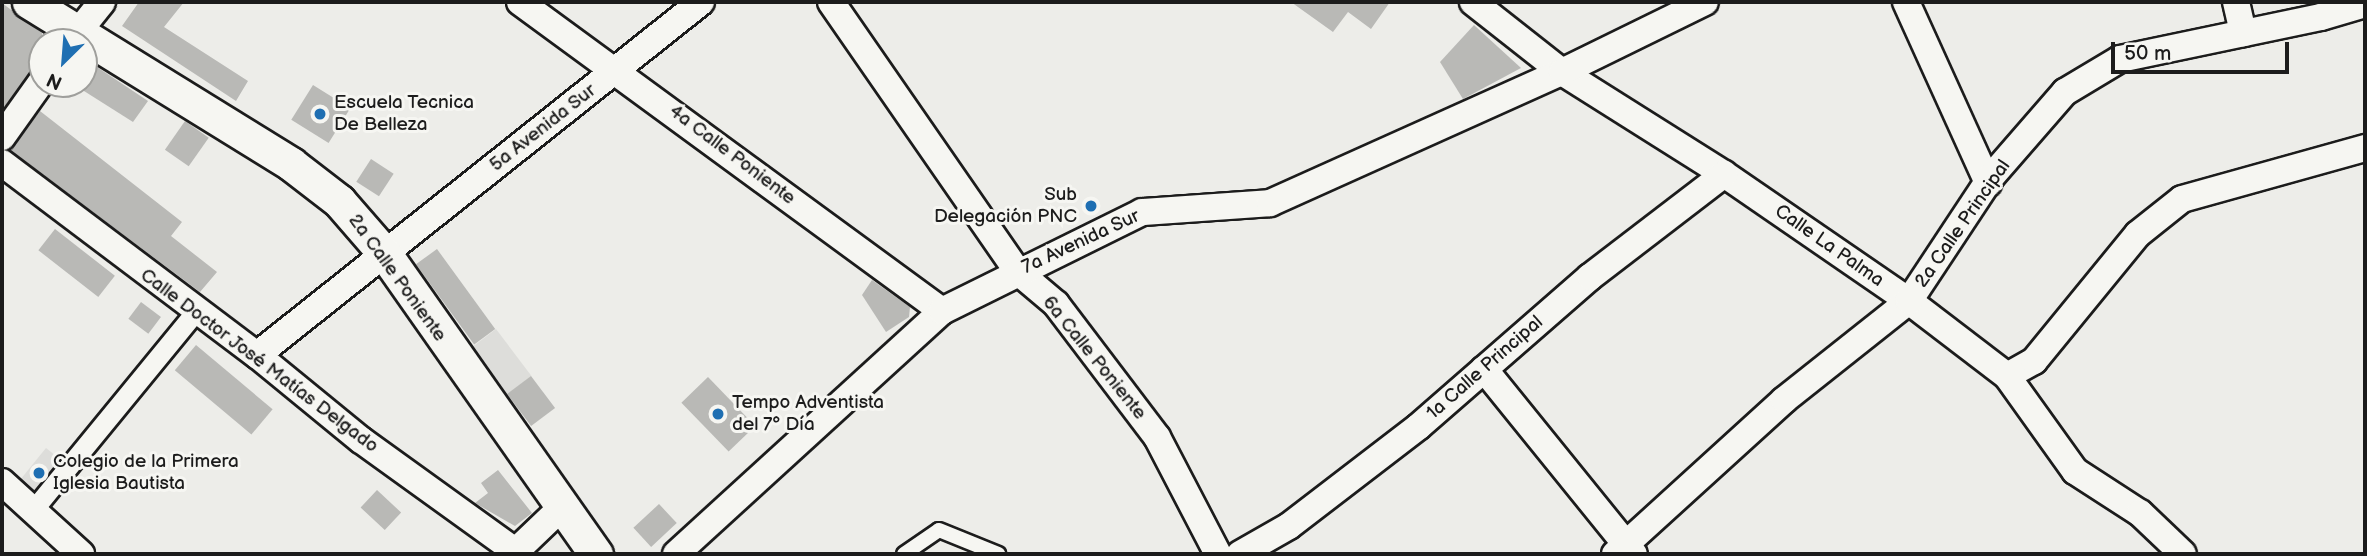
<!DOCTYPE html>
<meta charset="utf-8">
<style>
body{margin:0}
#map{position:relative;width:2367px;height:556px;overflow:hidden;background:#edede9;font-family:"Balsamiq Sans",sans-serif}
div>[style]{position:absolute}
.built>*{inset:0;background:#ddddda;transform-origin:0 0}
.building>*{inset:0;background:#b9b9b6;transform-origin:0 0}
.roads{filter:drop-shadow(2px 0 #1c1c1c) drop-shadow(-2px 0 #1c1c1c) drop-shadow(0 2px #1c1c1c) drop-shadow(0 -2px #1c1c1c)}
.service>*{height:14px;margin:-7px;padding:0 7px;transform-origin:7px;border-radius:7px;background:#f6f6f2}
.pedestrian>*{height:19px;margin:-9.5px;padding:0 9.5px;transform-origin:9.5px;border-radius:9.5px;background:#f6f6f2}
.minor>*{height:26px;margin:-13px;padding:0 13px;transform-origin:13px;border-radius:13px;background:#f6f6f2}
.tertiary>*{height:33px;margin:-16.5px;padding:0 16.5px;transform-origin:16.5px;border-radius:16.5px;background:#f6f6f2}
.dots>*{width:19px;height:19px;translate:-50% -50%;box-sizing:border-box;border:4px solid #f6f6f2;border-radius:50%}
span{translate:-50% -50%;white-space:nowrap;text-align:center;line-height:1.15;-webkit-text-stroke:6px #f6f6f2;paint-order:stroke}
.poi-label{font-size:19px;color:#1c1c1c}
.left{translate:0 -50%;text-align:left}
.right{translate:-100% -50%;text-align:right}
.street-label{font-size:19px;color:#1c1c1c}
.frame{position:absolute;inset:0;border:4px solid #1c1c1c;pointer-events:none}
.north{position:absolute;left:28px;top:28px;width:70px;height:70px;box-sizing:border-box;background:#f6f6f2;border:2px solid #9f9f9c;border-radius:50%;rotate:205deg;font-size:19px;font-weight:700;line-height:28px;text-align:center;color:#1c1c1c}
.north::after{content:'';display:block;margin:auto;width:24px;height:32px;background:#1f6fb2;clip-path:polygon(50% 0,100% 100%,50% 72%,0 100%)}
.scale{position:absolute;left:2111px;top:42px;width:178px;height:32px;box-sizing:border-box;border:4px solid #1c1c1c;border-top:0;padding-left:9px;font-size:21px;line-height:24px;white-space:nowrap;color:#1c1c1c;-webkit-text-stroke:5px #f6f6f2;paint-order:stroke}
</style>
<div id="map">
<div class="built">
<div style="left:496px;top:329px;width:59px;height:31px;rotate:53deg"></div>
<div style="left:46px;top:448px;width:22px;height:48px;rotate:39deg"></div>
</div>
<div class="building">
<div style="clip-path:polygon(139px 2px,184px 2px,164px 27px,248px 81px,236px 101px,122px 26px)"></div>
<div style="clip-path:polygon(1291px 2px,1390px 2px,1371px 29px,1348px 12px,1333px 32px)"></div>
<div style="clip-path:polygon(2px 3px,42px 33px,42px 60px,2px 110px)"></div>
<div style="clip-path:polygon(1474px 25px,1521px 68px,1463px 99px,1440px 62px)"></div>
<div style="clip-path:polygon(91px 63px,148px 101px,133px 122px,84px 91px,84px 68px)"></div>
<div style="left:313px;top:85px;width:44px;height:41px;rotate:32deg"></div>
<div style="clip-path:polygon(40px 111px,182px 222px,171px 236px,217px 272px,200px 292px,10px 150px)"></div>
<div style="left:185px;top:121px;width:29px;height:35px;rotate:35deg"></div>
<div style="left:371px;top:159px;width:27px;height:27px;rotate:33deg"></div>
<div style="left:55px;top:229px;width:76px;height:27px;rotate:38deg"></div>
<div style="left:437px;top:249px;width:99px;height:26px;rotate:54deg"></div>
<div style="clip-path:polygon(872px 280px,910px 307px,909px 317px,886px 332px,862px 295px)"></div>
<div style="left:141px;top:302px;width:25px;height:21px;rotate:37deg"></div>
<div style="left:196px;top:345px;width:100px;height:33px;rotate:40deg"></div>
<div style="left:531px;top:376px;width:40px;height:30px;rotate:53deg"></div>
<div style="left:708px;top:377px;width:68px;height:37px;rotate:46deg"></div>
<div style="clip-path:polygon(498px 470px,532px 513px,515px 526px,475px 503px,488px 493px,481px 483px)"></div>
<div style="left:377px;top:490px;width:33px;height:24px;rotate:43deg"></div>
<div style="left:659px;top:504px;width:26px;height:35px;rotate:47deg"></div>
</div>
<div class="roads">
<div class="service">
<div style="left:904px;top:554px;width:42px;rotate:-34.4deg"></div>
<div style="left:939px;top:530px;width:64px;rotate:22.1deg"></div>
</div>
<div class="pedestrian">
<div style="left:33px;top:510px;width:256px;rotate:-50.7deg"></div>
</div>
<div class="minor">
<div style="left:520px;top:2px;width:523px;rotate:36.21deg"></div>
<div style="left:831px;top:2px;width:327px;rotate:55.3deg"></div>
<div style="left:1017px;top:271px;width:51px;rotate:40.2deg"></div>
<div style="left:1056px;top:304px;width:167px;rotate:52.8deg"></div>
<div style="left:1157px;top:437px;width:132px;rotate:62.5deg"></div>
<div style="left:1473px;top:2px;width:113px;rotate:38.2deg"></div>
<div style="left:1562px;top:72px;width:191px;rotate:32.2deg"></div>
<div style="left:1724px;top:174px;width:224px;rotate:34.5deg"></div>
<div style="left:1909px;top:301px;width:123px;rotate:37.4deg"></div>
<div style="left:2007px;top:376px;width:117px;rotate:54.4deg"></div>
<div style="left:2075px;top:471px;width:77px;rotate:32.9deg"></div>
<div style="left:2140px;top:513px;width:59px;rotate:43.6deg"></div>
<div style="left:1906px;top:2px;width:199px;rotate:65.6deg"></div>
<div style="left:2236px;top:2px;width:32px;rotate:77deg"></div>
<div style="left:70px;top:42px;width:51px;rotate:-51.3deg"></div>
<div style="left:2px;top:137px;width:69px;rotate:-54.5deg"></div>
<div style="left:2px;top:163px;width:319px;rotate:37deg"></div>
<div style="left:257px;top:355px;width:134px;rotate:39.3deg"></div>
<div style="left:361px;top:440px;width:195px;rotate:35.8deg"></div>
<div style="left:257px;top:355px;width:567px;rotate:-38.49deg"></div>
<div style="left:1484px;top:369px;width:238px;rotate:51deg"></div>
<div style="left:2007px;top:376px;width:31px;rotate:-29deg"></div>
<div style="left:2034px;top:361px;width:164px;rotate:-50.7deg"></div>
<div style="left:2138px;top:234px;width:56px;rotate:-38.5deg"></div>
<div style="left:2182px;top:199px;width:190px;rotate:-15.6deg"></div>
<div style="left:2px;top:482px;width:107px;rotate:42.3deg"></div>
<div style="left:515px;top:552px;width:62px;rotate:-43.7deg"></div>
<div style="left:676px;top:554px;width:360px;rotate:-42.4deg"></div>
<div style="left:942px;top:311px;width:223px;rotate:-26.3deg"></div>
<div style="left:1142px;top:212px;width:128px;rotate:-4deg"></div>
<div style="left:1270px;top:203px;width:320px;rotate:-24.2deg"></div>
<div style="left:1562px;top:72px;width:159px;rotate:-26.1deg"></div>
<div style="left:1240px;top:554px;width:56px;rotate:-29.7deg"></div>
<div style="left:1289px;top:526px;width:163px;rotate:-37.5deg"></div>
<div style="left:1418px;top:427px;width:228px;rotate:-41.1deg"></div>
<div style="left:1590px;top:277px;width:169px;rotate:-37.5deg"></div>
<div style="left:1615px;top:554px;width:229px;rotate:-42.3deg"></div>
<div style="left:1784px;top:400px;width:159px;rotate:-38.4deg"></div>
<div style="left:1909px;top:301px;width:149px;rotate:-56.5deg"></div>
<div style="left:1991px;top:177px;width:113px;rotate:-49deg"></div>
<div style="left:2065px;top:92px;width:64px;rotate:-31deg"></div>
<div style="left:2120px;top:59px;width:205px;rotate:-11.8deg"></div>
<div style="left:2321px;top:17px;width:46px;rotate:-16.5deg"></div>
</div>
<div class="tertiary">
<div style="left:29px;top:2px;width:308px;rotate:31.7deg"></div>
<div style="left:291px;top:164px;width:61px;rotate:37.6deg"></div>
<div style="left:339px;top:201px;width:70px;rotate:49deg"></div>
<div style="left:385px;top:254px;width:367px;rotate:54.9deg"></div>
</div>
</div>
<div class="dots">
<div style="left:320px;top:114px;background:#1f6fb2"></div>
<div style="left:1091px;top:206px;background:#1f6fb2"></div>
<div style="left:718px;top:414px;background:#1f6fb2"></div>
<div style="left:39px;top:473px;background:#1f6fb2"></div>
</div>
<div class="poi-label">
<span class="left" style="left:334px;top:114px">Escuela Tecnica<br>De Belleza</span>
<span class="right" style="left:1077px;top:206px">Sub<br>Delegación PNC</span>
<span class="left" style="left:732px;top:414px">Tempo Adventista<br>del 7º Día</span>
<span class="left" style="left:53px;top:473px">Colegio de la Primera<br>Iglesia Bautista</span>
</div>
<div class="street-label">
<span style="left:543px;top:128px;rotate:-38deg">5a Avenida Sur</span>
<span style="left:732px;top:155px;rotate:37deg">4a Calle Poniente</span>
<span style="left:1963px;top:224px;rotate:-55deg">2a Calle Principal</span>
<span style="left:1081px;top:242px;rotate:-25deg">7a Avenida Sur</span>
<span style="left:1829px;top:246px;rotate:35deg">Calle La Palma</span>
<span style="left:397px;top:278px;rotate:54deg">2a Calle Poniente</span>
<span style="left:1094px;top:358px;rotate:51deg">6a Calle Poniente</span>
<span style="left:259px;top:361px;rotate:37deg">Calle Doctor José Matías Delgado</span>
<span style="left:1485px;top:368px;rotate:-41deg">1a Calle Principal</span>
</div>
<div class="frame"></div>
<div class="north">N</div>
<div class="scale">50 m</div>
</div>
